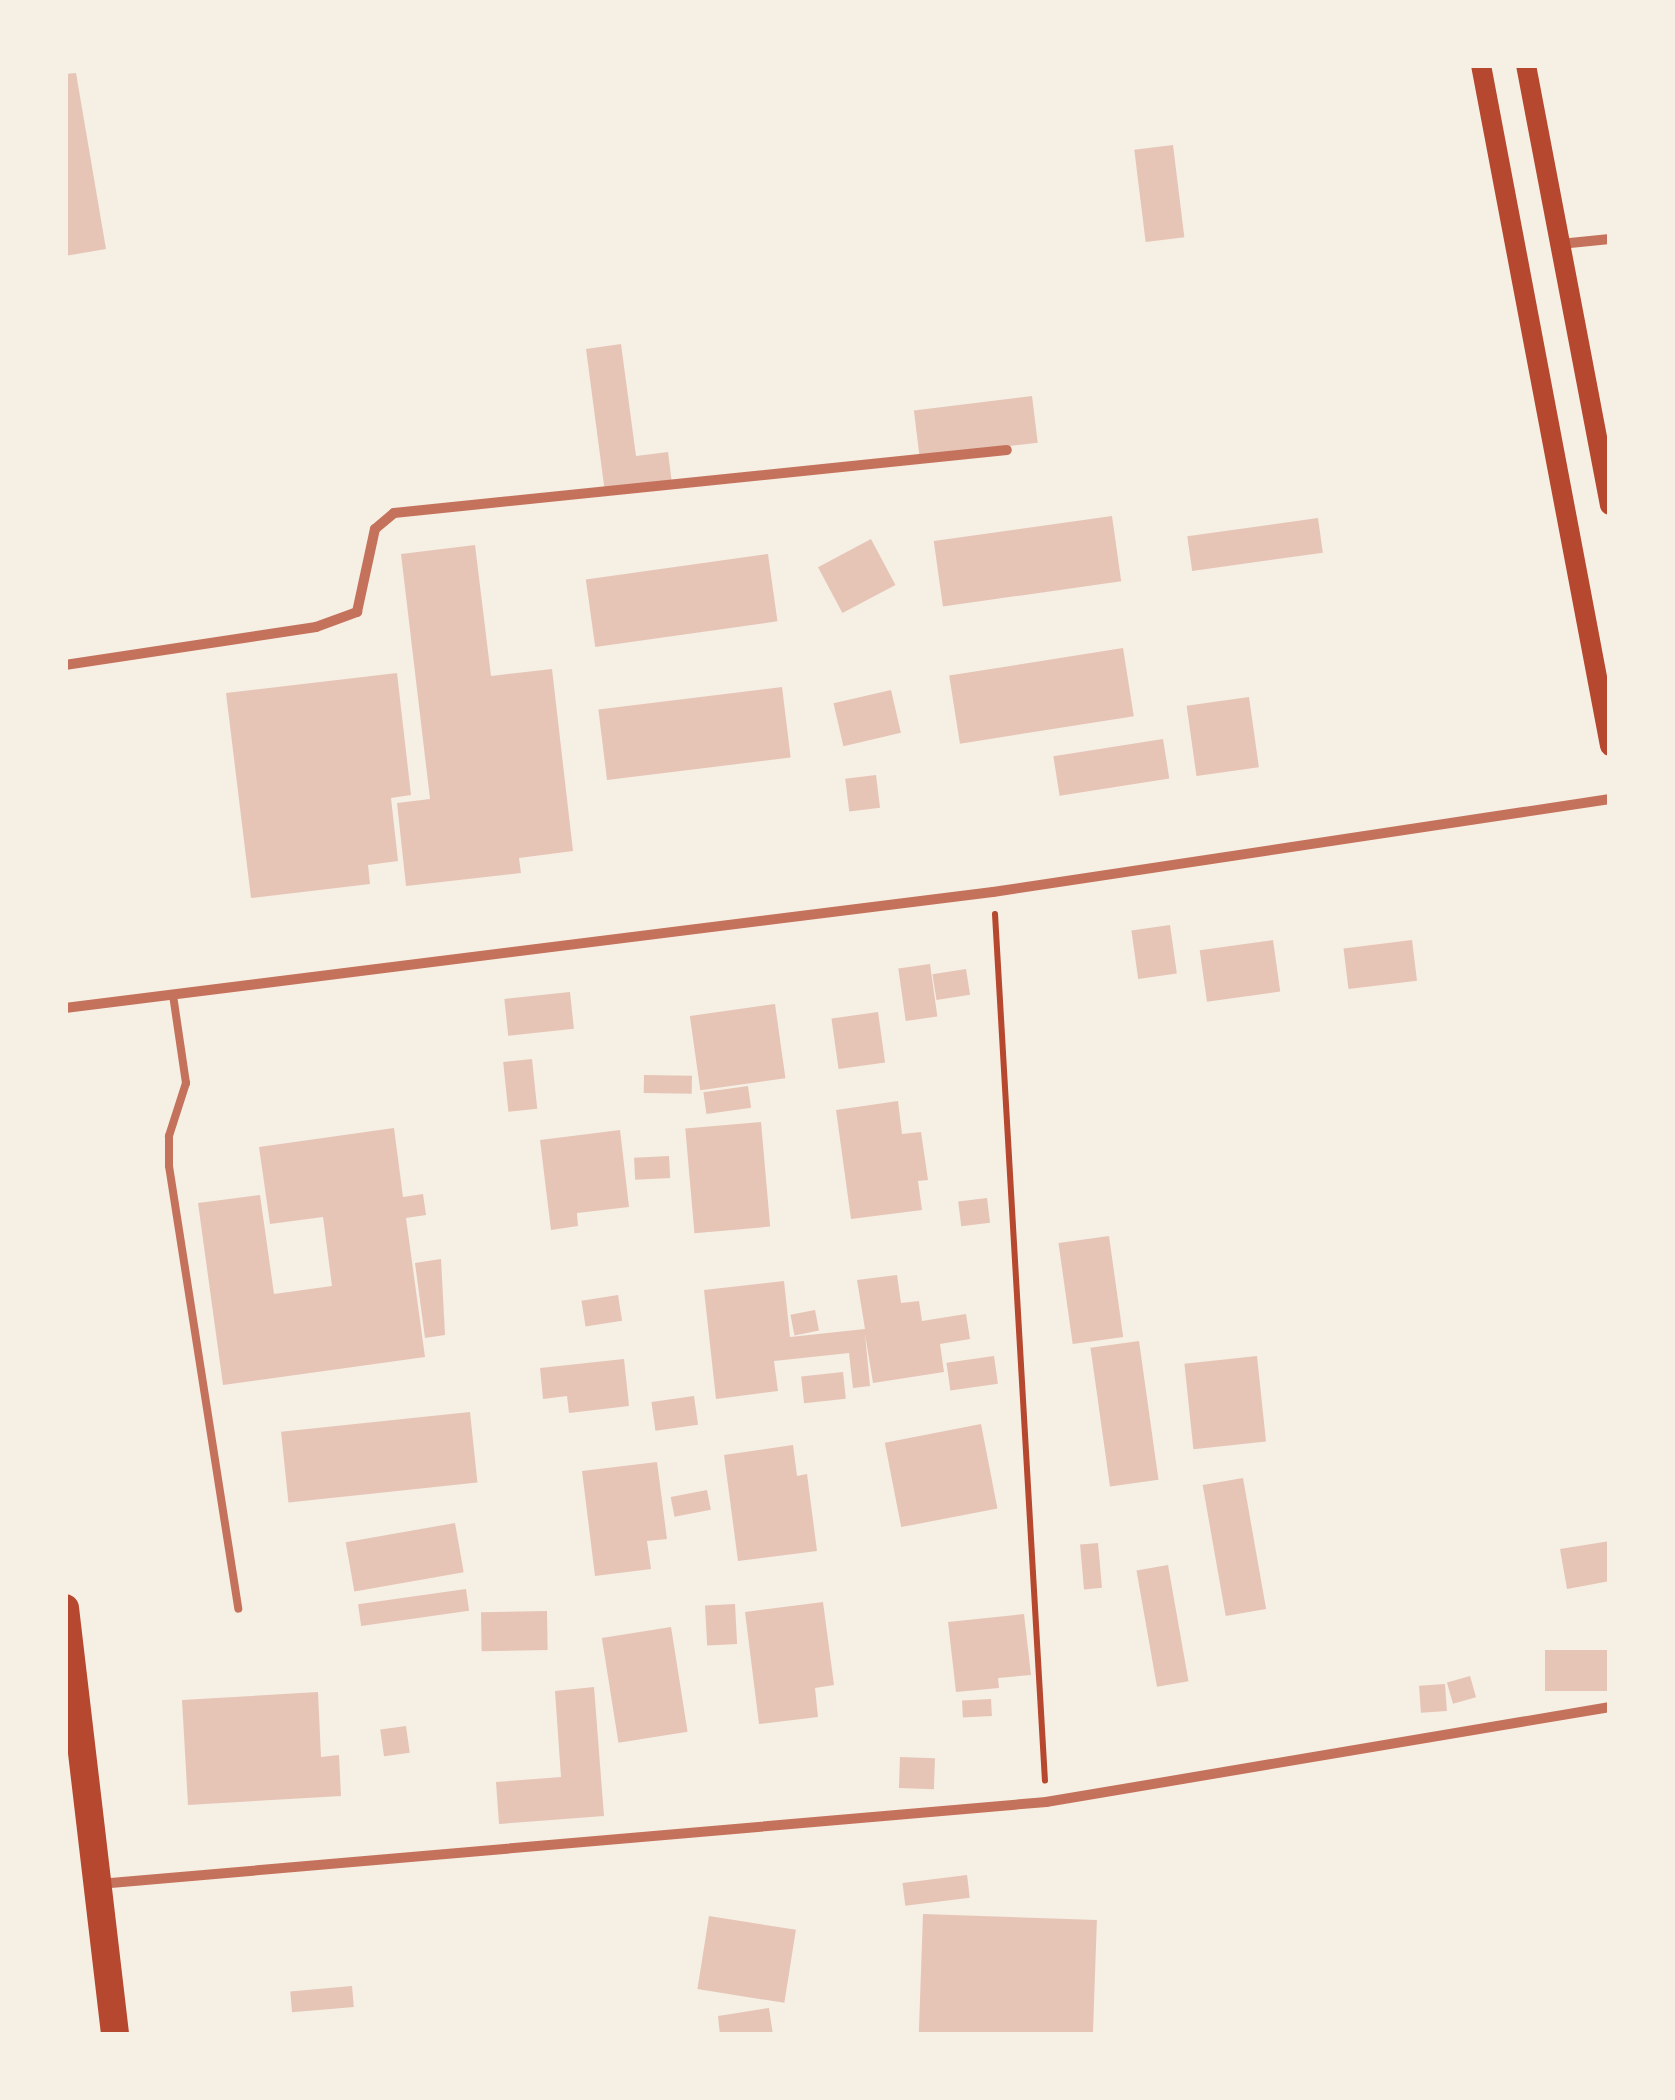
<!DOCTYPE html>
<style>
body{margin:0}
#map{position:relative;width:1675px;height:2100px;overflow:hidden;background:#f6efe4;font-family:"Space Grotesk",sans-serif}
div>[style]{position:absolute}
.building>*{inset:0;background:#e6c5b7;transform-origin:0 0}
.path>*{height:6px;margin:-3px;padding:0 3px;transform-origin:3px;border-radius:3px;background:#b5482f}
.service>*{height:8px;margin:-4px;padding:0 4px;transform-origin:4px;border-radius:4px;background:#c5725c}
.minor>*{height:10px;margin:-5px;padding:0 5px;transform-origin:5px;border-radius:5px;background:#c5725c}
.secondary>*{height:20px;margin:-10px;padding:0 10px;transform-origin:10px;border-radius:10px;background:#b5482f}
.trunk>*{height:28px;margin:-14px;padding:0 14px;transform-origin:14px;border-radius:14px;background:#b5482f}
span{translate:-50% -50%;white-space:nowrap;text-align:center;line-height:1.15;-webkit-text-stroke:8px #f6efe4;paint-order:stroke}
.frame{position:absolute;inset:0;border:68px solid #f6efe4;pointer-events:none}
</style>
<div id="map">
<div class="building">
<div style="clip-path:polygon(76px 73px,106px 249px,65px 256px,65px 74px)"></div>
<div style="left:1173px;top:145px;width:93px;height:39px;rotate:83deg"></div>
<div style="clip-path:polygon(621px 344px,636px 456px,668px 452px,672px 484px,605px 493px,586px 349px)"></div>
<div style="left:1032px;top:396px;width:47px;height:119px;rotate:83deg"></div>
<div style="left:1112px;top:516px;width:66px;height:180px;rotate:82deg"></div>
<div style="left:1318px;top:518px;width:35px;height:132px;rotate:82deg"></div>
<div style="left:871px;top:539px;width:52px;height:60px;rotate:62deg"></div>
<div style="clip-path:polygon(475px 545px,491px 676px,552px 669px,573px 851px,519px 858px,521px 873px,406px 886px,397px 803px,430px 799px,401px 554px)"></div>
<div style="left:768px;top:554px;width:68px;height:184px;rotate:82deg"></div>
<div style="left:1123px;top:648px;width:69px;height:176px;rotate:81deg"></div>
<div style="clip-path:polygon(397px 673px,411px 795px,391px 798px,398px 861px,368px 865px,370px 884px,251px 898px,226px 693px)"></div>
<div style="left:782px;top:687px;width:71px;height:185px;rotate:83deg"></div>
<div style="left:891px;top:690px;width:44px;height:59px;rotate:77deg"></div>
<div style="left:1249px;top:697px;width:71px;height:63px;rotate:82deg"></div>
<div style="left:1163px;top:739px;width:40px;height:111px;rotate:81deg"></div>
<div style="left:876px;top:775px;width:33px;height:31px;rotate:83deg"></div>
<div style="left:1170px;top:925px;width:49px;height:39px;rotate:82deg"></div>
<div style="left:1273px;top:940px;width:52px;height:74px;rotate:82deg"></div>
<div style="left:1412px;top:940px;width:41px;height:69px;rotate:83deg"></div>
<div style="left:930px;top:964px;width:53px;height:32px;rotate:82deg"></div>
<div style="left:966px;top:969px;width:26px;height:34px;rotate:81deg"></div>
<div style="left:570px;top:992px;width:37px;height:66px;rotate:84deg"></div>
<div style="left:775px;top:1004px;width:75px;height:86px;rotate:82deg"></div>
<div style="left:878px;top:1012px;width:51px;height:47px;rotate:82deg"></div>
<div style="left:532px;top:1059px;width:50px;height:29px;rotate:84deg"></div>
<div style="left:644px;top:1075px;width:48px;height:18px;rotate:1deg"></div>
<div style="left:748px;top:1086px;width:22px;height:45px;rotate:82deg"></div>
<div style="clip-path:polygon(898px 1101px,902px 1134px,921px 1132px,928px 1180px,918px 1181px,922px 1210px,851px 1219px,836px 1110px)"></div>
<div style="left:761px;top:1122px;width:105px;height:76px;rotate:85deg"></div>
<div style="clip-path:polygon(394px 1128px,403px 1197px,423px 1194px,426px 1215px,406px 1218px,425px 1357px,223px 1385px,198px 1203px,260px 1195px,274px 1294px,332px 1286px,323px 1217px,270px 1224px,259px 1147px)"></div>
<div style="clip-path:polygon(620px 1130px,629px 1207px,577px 1213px,578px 1226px,551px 1230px,540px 1140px)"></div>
<div style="left:669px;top:1156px;width:22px;height:35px;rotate:87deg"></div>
<div style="left:987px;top:1198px;width:25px;height:29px;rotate:83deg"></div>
<div style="left:1109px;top:1236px;width:102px;height:51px;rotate:82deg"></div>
<div style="clip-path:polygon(441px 1259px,445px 1335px,425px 1338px,415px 1263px)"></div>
<div style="clip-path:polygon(897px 1275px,901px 1303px,919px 1301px,922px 1321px,966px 1314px,970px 1339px,940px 1344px,944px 1372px,873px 1383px,865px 1334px,870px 1386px,853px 1388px,849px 1353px,774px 1361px,778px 1391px,716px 1399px,704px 1290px,784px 1281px,790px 1337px,865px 1329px,857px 1280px)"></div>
<div style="left:618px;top:1295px;width:26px;height:37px;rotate:81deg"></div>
<div style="left:815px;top:1310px;width:21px;height:25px;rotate:79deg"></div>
<div style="left:1139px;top:1341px;width:140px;height:49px;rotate:82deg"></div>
<div style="left:994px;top:1356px;width:28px;height:48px;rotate:82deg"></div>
<div style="left:1257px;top:1356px;width:86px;height:73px;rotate:84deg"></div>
<div style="clip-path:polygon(624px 1359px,629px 1406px,569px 1413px,567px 1396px,543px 1399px,540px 1368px)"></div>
<div style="left:843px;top:1372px;width:27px;height:42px;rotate:84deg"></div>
<div style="left:694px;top:1396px;width:29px;height:43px;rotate:82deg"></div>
<div style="left:470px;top:1412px;width:71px;height:190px;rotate:84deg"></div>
<div style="left:981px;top:1424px;width:86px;height:98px;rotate:79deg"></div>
<div style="clip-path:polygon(793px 1445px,797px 1476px,807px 1474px,817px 1551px,738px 1561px,724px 1455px)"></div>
<div style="clip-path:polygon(657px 1462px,667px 1539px,647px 1541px,651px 1569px,595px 1576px,582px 1471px)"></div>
<div style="left:1243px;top:1478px;width:133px;height:41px;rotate:80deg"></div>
<div style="left:707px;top:1490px;width:20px;height:37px;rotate:79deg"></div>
<div style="left:455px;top:1523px;width:50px;height:111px;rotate:80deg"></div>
<div style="clip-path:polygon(1610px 1541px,1610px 1581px,1567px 1589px,1560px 1549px)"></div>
<div style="left:1098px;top:1543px;width:45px;height:18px;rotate:85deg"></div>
<div style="left:1168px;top:1565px;width:118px;height:32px;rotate:80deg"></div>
<div style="left:466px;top:1589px;width:22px;height:109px;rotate:82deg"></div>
<div style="clip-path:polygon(823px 1602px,834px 1685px,815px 1688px,818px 1717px,759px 1724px,745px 1612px)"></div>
<div style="left:735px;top:1604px;width:40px;height:30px;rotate:87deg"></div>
<div style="left:547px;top:1611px;width:39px;height:66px;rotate:89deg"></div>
<div style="clip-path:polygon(1024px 1614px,1031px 1675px,998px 1678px,999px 1688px,956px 1692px,948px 1622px)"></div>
<div style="left:671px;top:1627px;width:106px;height:70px;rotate:81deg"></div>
<div style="left:1610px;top:1650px;width:41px;height:65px;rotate:90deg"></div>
<div style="left:1470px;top:1676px;width:22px;height:24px;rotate:74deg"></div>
<div style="left:1445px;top:1684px;width:27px;height:26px;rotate:86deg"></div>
<div style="clip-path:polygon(594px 1687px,604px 1816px,499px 1824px,496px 1782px,561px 1777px,555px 1691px)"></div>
<div style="clip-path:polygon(318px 1692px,321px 1757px,339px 1755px,341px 1796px,188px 1805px,182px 1700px)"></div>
<div style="left:991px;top:1699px;width:17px;height:29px;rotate:87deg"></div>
<div style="left:406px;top:1726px;width:27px;height:26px;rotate:82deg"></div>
<div style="left:900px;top:1757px;width:35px;height:31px;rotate:2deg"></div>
<div style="left:967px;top:1875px;width:23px;height:65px;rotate:83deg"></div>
<div style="left:923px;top:1914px;width:174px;height:121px;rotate:2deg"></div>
<div style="left:709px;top:1916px;width:88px;height:74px;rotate:9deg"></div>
<div style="left:352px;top:1986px;width:21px;height:62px;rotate:85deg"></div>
<div style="clip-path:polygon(769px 2008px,773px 2035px,720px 2035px,718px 2016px)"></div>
</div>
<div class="path">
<div style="left:995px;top:914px;width:868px;rotate:86.7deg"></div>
</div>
<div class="service">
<div style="left:173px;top:995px;width:89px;rotate:81.6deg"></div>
<div style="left:186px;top:1083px;width:56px;rotate:107.8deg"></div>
<div style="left:169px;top:1136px;width:30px;rotate:90deg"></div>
<div style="left:169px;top:1166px;width:448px;rotate:81.1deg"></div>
</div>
<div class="minor">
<div style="left:1560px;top:244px;width:50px;rotate:-5.7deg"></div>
<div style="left:65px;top:665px;width:254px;rotate:-8.6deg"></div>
<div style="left:316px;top:627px;width:44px;rotate:-20.1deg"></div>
<div style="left:357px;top:612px;width:85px;rotate:-77.8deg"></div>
<div style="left:375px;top:529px;width:25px;rotate:-40deg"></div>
<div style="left:394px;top:513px;width:616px;rotate:-5.87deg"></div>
<div style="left:65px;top:1008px;width:935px;rotate:-7.13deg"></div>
<div style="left:993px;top:892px;width:624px;rotate:-8.57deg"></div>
<div style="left:99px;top:1884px;width:951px;rotate:-4.95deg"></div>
<div style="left:1046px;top:1802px;width:572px;rotate:-9.56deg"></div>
</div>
<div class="secondary">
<div style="left:1481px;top:65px;width:693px;rotate:79.27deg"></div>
<div style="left:1526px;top:65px;width:448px;rotate:79.2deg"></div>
</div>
<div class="trunk">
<div style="left:65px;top:1608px;width:430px;rotate:83.3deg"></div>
</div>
<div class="frame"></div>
</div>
